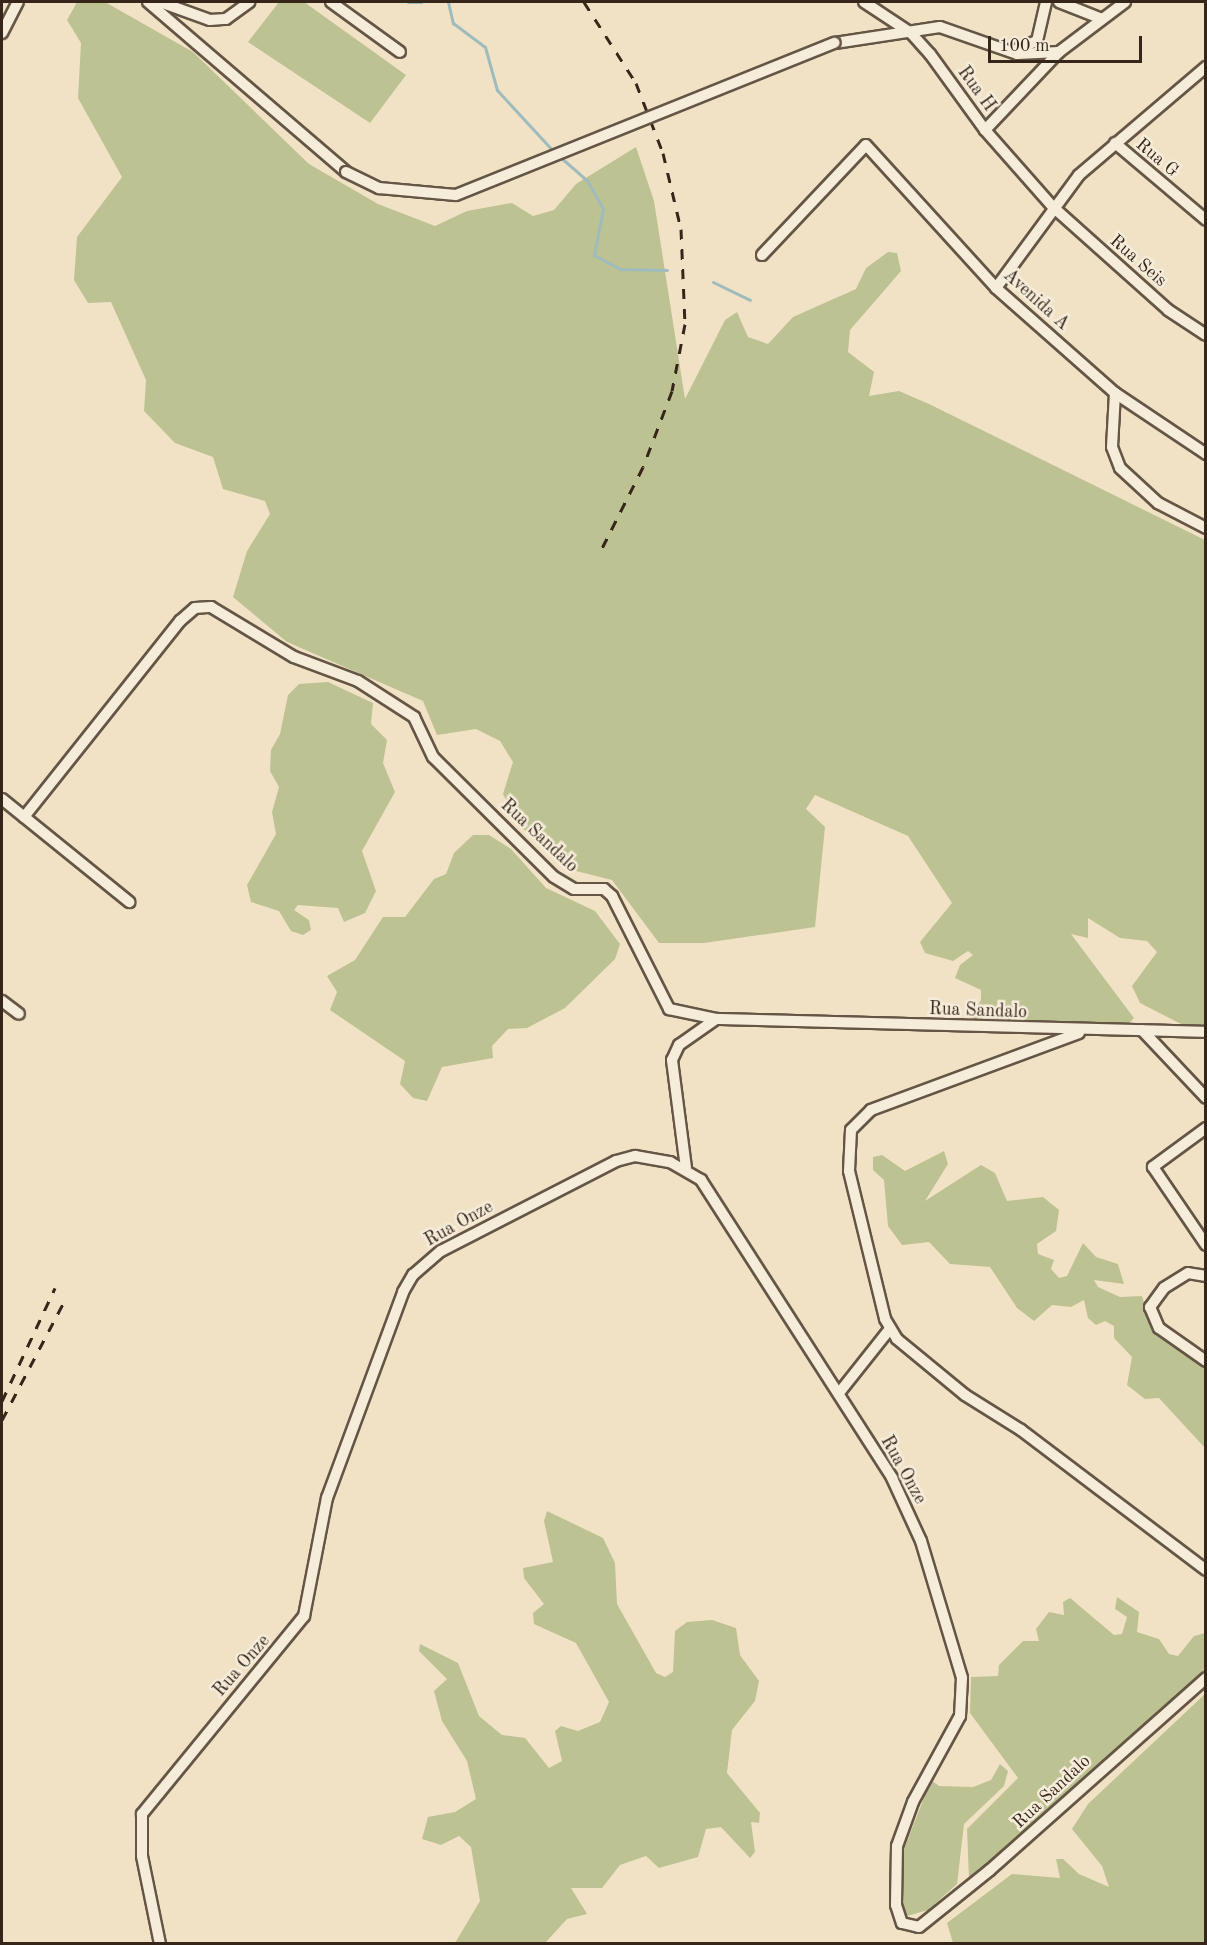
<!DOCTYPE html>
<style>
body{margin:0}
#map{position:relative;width:1207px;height:1945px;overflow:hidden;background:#f1e2c6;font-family:"Old Standard TT",serif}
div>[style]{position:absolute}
.green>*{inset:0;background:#bdc293}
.stream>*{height:3px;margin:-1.5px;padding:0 1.5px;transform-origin:1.5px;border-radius:1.5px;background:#9ebcbd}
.roads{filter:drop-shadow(2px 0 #655545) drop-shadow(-2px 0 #655545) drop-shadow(0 2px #655545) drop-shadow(0 -2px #655545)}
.minor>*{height:10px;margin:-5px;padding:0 5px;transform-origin:5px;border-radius:5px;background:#f6ecda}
.rail>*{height:3px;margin-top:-1.5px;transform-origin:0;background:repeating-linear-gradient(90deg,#36261a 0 10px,transparent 0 20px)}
.bridges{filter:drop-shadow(2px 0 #655545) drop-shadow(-2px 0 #655545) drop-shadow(0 2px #655545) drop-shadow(0 -2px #655545)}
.minor-bridge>*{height:10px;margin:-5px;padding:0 5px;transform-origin:5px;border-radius:5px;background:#f6ecda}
span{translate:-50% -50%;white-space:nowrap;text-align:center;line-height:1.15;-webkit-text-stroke:5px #f6ecda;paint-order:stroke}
.street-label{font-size:18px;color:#36261a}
.frame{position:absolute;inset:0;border:3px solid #36261a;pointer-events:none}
.scale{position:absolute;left:988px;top:36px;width:154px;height:27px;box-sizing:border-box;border:3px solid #36261a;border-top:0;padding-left:8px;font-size:18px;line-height:21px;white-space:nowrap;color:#36261a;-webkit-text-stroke:4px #f6ecda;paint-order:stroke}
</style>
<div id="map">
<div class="green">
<div style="clip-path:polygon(77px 2px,105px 2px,193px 52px,309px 164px,378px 204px,435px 226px,467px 211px,512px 203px,533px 216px,554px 210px,576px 184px,636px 147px,654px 201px,685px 399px,725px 320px,737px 312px,748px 337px,768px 344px,793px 317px,856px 289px,866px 268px,888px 252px,897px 253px,901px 271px,850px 330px,848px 352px,874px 372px,869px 396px,899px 391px,929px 404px,1205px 540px,1205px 1026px,1183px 1025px,1140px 1003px,1132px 986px,1157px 952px,1147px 941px,1120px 938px,1088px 918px,1088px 938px,1071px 934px,1134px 1018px,1129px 1023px,968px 1021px,981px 1000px,981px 990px,955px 978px,960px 965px,973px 955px,968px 951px,953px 961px,925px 953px,920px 942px,952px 903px,908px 836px,815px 795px,806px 809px,825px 827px,815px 927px,704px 943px,659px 943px,612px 880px,568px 869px,519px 825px,503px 794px,513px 762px,500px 741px,476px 729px,437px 735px,423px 701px,287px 642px,233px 597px,247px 551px,270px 514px,265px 501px,223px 489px,213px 457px,175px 443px,144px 411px,146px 380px,111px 302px,88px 303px,74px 280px,77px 237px,122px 177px,78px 98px,81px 43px,67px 20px)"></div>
<div style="clip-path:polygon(279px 2px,304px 2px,406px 75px,370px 123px,248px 42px)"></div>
<div style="clip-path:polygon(328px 682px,373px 703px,371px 724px,387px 740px,383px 763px,395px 792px,362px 851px,376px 891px,365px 913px,344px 922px,338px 908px,298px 905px,294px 910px,309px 920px,311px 930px,303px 935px,291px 931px,279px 911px,251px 902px,247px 885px,276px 834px,272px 812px,279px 787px,270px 771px,271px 750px,280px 734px,288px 695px,299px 684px)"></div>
<div style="clip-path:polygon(473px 835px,489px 835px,511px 849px,546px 888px,595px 911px,620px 944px,615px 959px,565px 1008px,527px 1028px,508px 1029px,492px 1046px,493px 1058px,442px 1067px,427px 1101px,413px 1098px,400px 1084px,405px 1061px,330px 1010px,337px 992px,327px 976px,355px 960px,383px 917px,405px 917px,434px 879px,446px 874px,454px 853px)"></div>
<div style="clip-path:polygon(944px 1151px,948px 1164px,925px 1201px,981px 1165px,995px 1173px,1007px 1201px,1043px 1197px,1059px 1210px,1056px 1231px,1037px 1244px,1038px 1254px,1054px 1260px,1051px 1269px,1059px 1278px,1067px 1276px,1083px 1243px,1096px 1257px,1118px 1264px,1124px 1284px,1094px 1280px,1098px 1287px,1120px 1297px,1142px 1296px,1150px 1323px,1205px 1368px,1205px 1448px,1159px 1398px,1145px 1399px,1127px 1385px,1132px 1357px,1114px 1338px,1114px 1326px,1105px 1321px,1096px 1325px,1088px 1318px,1084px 1300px,1071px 1307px,1052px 1305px,1034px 1321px,1017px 1308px,990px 1267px,950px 1264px,929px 1242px,902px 1245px,888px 1226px,884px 1180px,873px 1170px,873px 1157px,882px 1155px,905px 1171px)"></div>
<div style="clip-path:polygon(547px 1511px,603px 1538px,615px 1563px,617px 1604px,656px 1673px,665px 1677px,673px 1672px,675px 1631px,687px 1622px,712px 1620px,736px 1628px,740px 1655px,759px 1681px,755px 1701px,732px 1730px,727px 1773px,760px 1813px,759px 1823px,751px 1822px,755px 1852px,750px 1858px,721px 1827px,706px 1829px,698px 1857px,659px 1868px,646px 1856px,620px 1865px,602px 1888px,571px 1888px,587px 1914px,567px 1919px,546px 1942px,455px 1943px,480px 1901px,471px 1847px,459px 1836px,441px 1845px,422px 1839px,428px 1817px,455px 1812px,476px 1799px,467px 1761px,442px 1721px,434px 1691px,447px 1679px,419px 1651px,420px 1644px,458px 1663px,479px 1716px,502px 1735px,525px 1738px,549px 1768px,562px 1761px,555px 1731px,561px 1726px,578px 1731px,600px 1722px,609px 1702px,576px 1643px,534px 1624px,533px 1613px,544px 1604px,524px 1578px,523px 1568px,553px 1562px,544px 1521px)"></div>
<div style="clip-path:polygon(1117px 1597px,1139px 1612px,1137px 1632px,1159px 1639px,1169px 1654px,1178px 1656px,1194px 1636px,1205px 1633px,1205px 1671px,969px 1879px,967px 1829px,1018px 1778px,970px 1713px,971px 1677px,998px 1676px,999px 1665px,1023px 1641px,1039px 1641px,1036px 1629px,1049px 1612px,1064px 1615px,1063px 1602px,1070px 1598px,1114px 1635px,1122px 1634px,1127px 1617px,1115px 1609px)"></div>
<div style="clip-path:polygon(1205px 1694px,1205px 1943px,953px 1943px,947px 1923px,1012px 1874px,1060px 1878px,1056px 1859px,1063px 1859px,1079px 1874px,1109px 1887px,1102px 1866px,1072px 1829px,1088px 1804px)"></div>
<div style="clip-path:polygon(1000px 1764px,1008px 1771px,1004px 1786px,964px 1824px,957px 1884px,928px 1910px,907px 1916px,901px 1907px,900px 1859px,931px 1780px,939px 1786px,973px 1787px,991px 1780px)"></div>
</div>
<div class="stream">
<div style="left:408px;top:2px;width:13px"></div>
<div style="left:448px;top:2px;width:22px;rotate:77deg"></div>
<div style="left:453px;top:23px;width:40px;rotate:37deg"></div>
<div style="left:485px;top:47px;width:45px;rotate:74.4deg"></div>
<div style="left:497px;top:90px;width:84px;rotate:47.4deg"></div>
<div style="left:559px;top:156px;width:37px;rotate:41deg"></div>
<div style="left:587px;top:180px;width:33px;rotate:61deg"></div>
<div style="left:603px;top:209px;width:47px;rotate:101.1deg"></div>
<div style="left:594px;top:255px;width:30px;rotate:28deg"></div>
<div style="left:620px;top:269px;width:47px;rotate:1.2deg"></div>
<div style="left:713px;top:282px;width:41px;rotate:25.9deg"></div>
</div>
<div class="roads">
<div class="minor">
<div style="left:148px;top:2px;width:261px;rotate:40.6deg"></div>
<div style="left:160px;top:2px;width:53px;rotate:19.8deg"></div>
<div style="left:210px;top:20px;width:16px;rotate:-4deg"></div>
<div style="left:226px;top:19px;width:29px;rotate:-36deg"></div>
<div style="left:331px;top:2px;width:85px;rotate:35.9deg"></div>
<div style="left:864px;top:2px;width:56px;rotate:33.4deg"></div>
<div style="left:911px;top:33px;width:28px;rotate:48deg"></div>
<div style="left:930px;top:54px;width:94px;rotate:54.1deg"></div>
<div style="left:985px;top:130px;width:103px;rotate:48.6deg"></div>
<div style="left:1053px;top:207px;width:154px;rotate:41.8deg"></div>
<div style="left:1168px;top:310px;width:45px;rotate:33.3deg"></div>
<div style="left:1059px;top:2px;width:46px;rotate:21.6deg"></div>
<div style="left:2px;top:33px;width:35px;rotate:-63deg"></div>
<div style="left:835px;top:43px;width:106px;rotate:-8.7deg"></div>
<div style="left:940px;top:27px;width:82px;rotate:19.3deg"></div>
<div style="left:1017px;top:54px;width:42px;rotate:-2.7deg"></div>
<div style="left:1013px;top:51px;width:26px;rotate:-23deg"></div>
<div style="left:1037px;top:41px;width:40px;rotate:-77deg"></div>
<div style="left:985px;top:130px;width:108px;rotate:-46.5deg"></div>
<div style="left:1059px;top:52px;width:83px;rotate:-37.1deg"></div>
<div style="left:1115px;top:143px;width:119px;rotate:40.2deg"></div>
<div style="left:762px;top:255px;width:151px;rotate:-46.6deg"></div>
<div style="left:866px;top:145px;width:193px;rotate:47.7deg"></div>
<div style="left:996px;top:288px;width:159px;rotate:41.4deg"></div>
<div style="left:1115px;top:393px;width:110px;rotate:33.8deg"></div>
<div style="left:996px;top:288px;width:140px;rotate:-53.7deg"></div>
<div style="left:1079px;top:175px;width:167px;rotate:-40.4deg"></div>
<div style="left:1115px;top:393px;width:54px;rotate:93.2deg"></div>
<div style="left:1112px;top:447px;width:22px;rotate:69deg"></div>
<div style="left:1120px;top:468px;width:52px;rotate:42.6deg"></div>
<div style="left:1158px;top:503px;width:54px;rotate:27.5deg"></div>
<div style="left:2px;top:799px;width:164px;rotate:39deg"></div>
<div style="left:24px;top:817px;width:251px;rotate:-51.5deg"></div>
<div style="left:180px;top:621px;width:20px;rotate:-41deg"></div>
<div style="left:195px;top:608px;width:16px;rotate:-4deg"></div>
<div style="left:211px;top:607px;width:97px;rotate:31.1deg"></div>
<div style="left:294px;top:657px;width:68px;rotate:20.6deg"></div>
<div style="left:358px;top:681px;width:67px;rotate:32.7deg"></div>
<div style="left:414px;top:717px;width:44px;rotate:64.6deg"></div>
<div style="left:433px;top:757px;width:170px;rotate:44.8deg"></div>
<div style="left:554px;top:877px;width:23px;rotate:31deg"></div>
<div style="left:574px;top:889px;width:30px"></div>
<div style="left:604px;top:889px;width:11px;rotate:41deg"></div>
<div style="left:612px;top:896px;width:127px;rotate:63.2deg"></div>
<div style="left:669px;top:1009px;width:48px;rotate:12deg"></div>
<div style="left:716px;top:1019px;width:490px;rotate:1.5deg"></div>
<div style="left:2px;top:1001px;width:21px;rotate:37deg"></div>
<div style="left:1142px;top:1030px;width:93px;rotate:46.7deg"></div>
<div style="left:1079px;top:1033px;width:222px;rotate:159.7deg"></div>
<div style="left:871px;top:1110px;width:28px;rotate:135deg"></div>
<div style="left:851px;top:1130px;width:41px;rotate:92.8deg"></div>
<div style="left:849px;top:1171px;width:152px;rotate:76.3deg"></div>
<div style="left:885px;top:1319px;width:23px;rotate:59deg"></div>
<div style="left:897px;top:1339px;width:88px;rotate:39.5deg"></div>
<div style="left:965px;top:1395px;width:66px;rotate:32deg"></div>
<div style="left:1021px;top:1430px;width:232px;rotate:37.1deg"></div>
<div style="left:1206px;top:1128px;width:66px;rotate:143.7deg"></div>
<div style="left:1153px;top:1167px;width:94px;rotate:55.8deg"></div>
<div style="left:686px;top:1168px;width:109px;rotate:-97.4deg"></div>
<div style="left:672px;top:1060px;width:17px;rotate:-65deg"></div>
<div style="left:679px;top:1045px;width:45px;rotate:-35.1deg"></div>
<div style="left:1206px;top:1276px;width:18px;rotate:-171deg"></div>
<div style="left:1188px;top:1273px;width:28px;rotate:148deg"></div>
<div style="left:1164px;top:1288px;width:24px;rotate:126deg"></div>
<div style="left:1150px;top:1307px;width:23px;rotate:67deg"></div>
<div style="left:1159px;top:1328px;width:57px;rotate:35.1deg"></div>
<div style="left:839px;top:1393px;width:80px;rotate:-51.6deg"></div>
<div style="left:160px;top:1944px;width:90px;rotate:-101.6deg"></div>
<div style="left:142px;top:1856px;width:42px;rotate:-90deg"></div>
<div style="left:142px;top:1814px;width:256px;rotate:-50.7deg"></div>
<div style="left:304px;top:1616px;width:120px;rotate:-79deg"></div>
<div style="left:327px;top:1498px;width:220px;rotate:-69.7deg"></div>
<div style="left:403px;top:1292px;width:20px;rotate:-60deg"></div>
<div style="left:413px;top:1275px;width:37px;rotate:-41deg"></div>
<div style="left:441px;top:1251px;width:197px;rotate:-27.2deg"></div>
<div style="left:616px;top:1161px;width:20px;rotate:-15deg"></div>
<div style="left:635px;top:1156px;width:36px;rotate:10deg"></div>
<div style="left:670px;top:1162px;width:36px;rotate:30deg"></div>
<div style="left:701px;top:1180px;width:354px;rotate:57.3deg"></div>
<div style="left:892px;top:1478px;width:69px;rotate:65.3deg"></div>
<div style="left:921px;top:1541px;width:143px;rotate:73.3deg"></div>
<div style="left:962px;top:1678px;width:38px;rotate:93deg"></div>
<div style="left:960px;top:1716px;width:98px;rotate:118.7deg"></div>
<div style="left:913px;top:1802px;width:47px;rotate:110deg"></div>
<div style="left:897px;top:1846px;width:59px;rotate:91deg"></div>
<div style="left:896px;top:1905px;width:19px;rotate:72deg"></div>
<div style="left:902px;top:1923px;width:17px;rotate:13deg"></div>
<div style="left:919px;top:1927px;width:91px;rotate:-38.8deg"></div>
<div style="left:990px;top:1870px;width:289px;rotate:-41.6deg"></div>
</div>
</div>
<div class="rail">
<div style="left:584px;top:2px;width:96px;rotate:57.3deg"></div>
<div style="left:636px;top:83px;width:75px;rotate:68.9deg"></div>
<div style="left:663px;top:153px;width:78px;rotate:76.7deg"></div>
<div style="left:681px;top:229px;width:95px;rotate:87.6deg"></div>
<div style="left:685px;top:324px;width:68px;rotate:101deg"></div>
<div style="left:672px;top:391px;width:81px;rotate:110.9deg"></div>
<div style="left:643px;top:467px;width:100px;rotate:116.8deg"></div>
<div style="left:2px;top:1401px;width:125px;rotate:-64.9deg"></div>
<div style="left:2px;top:1420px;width:138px;rotate:-62.3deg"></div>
</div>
<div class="bridges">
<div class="minor-bridge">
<div style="left:346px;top:172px;width:37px;rotate:26deg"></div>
<div style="left:379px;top:188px;width:77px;rotate:5.2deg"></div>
<div style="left:456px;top:195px;width:408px;rotate:-21.9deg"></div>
</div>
</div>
<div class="street-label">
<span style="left:976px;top:89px;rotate:54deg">Rua H</span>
<span style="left:1157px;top:158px;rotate:40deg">Rua G</span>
<span style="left:1138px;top:261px;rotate:41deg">Rua Seis</span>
<span style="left:1036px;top:300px;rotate:42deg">Avenida A</span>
<span style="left:539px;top:836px;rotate:43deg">Rua Sandalo</span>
<span style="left:978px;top:1011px;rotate:2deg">Rua Sandalo</span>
<span style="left:459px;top:1224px;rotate:-29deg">Rua Onze</span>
<span style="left:903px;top:1470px;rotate:61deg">Rua Onze</span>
<span style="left:242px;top:1666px;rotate:-49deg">Rua Onze</span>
<span style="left:1052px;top:1792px;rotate:-43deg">Rua Sandalo</span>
</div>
<div class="frame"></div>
<div class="scale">100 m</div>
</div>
